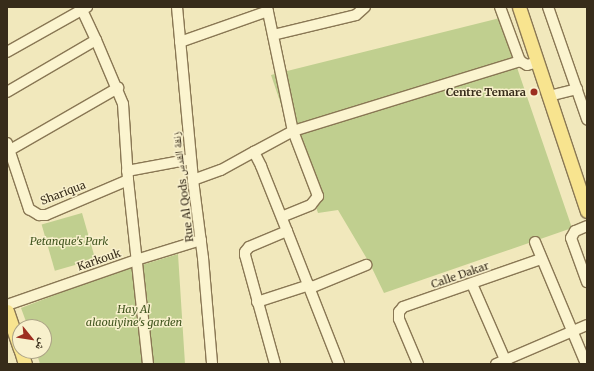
<!DOCTYPE html>
<meta charset="utf-8">
<style>
body{margin:0}
#map{position:relative;width:594px;height:371px;overflow:hidden;background:#f1e8bc;font-family:Merriweather,"Noto Naskh Arabic",serif}
div>[style]{position:absolute}
.green>*{inset:0;background:#c0cf8f;transform-origin:0 0}
.roads{filter:drop-shadow(1px 0 #897754) drop-shadow(-1px 0 #897754) drop-shadow(0 1px #897754) drop-shadow(0 -1px #897754)}
.minor>*{height:10px;margin:-5px;padding:0 5px;transform-origin:5px;border-radius:5px;background:#fbf4cf}
.major>*{height:13px;margin:-6.5px;padding:0 6.5px;transform-origin:6.5px;border-radius:6.5px;background:#f8e48f}
.dots>*{width:11px;height:11px;translate:-50% -50%;box-sizing:border-box;border:2px solid #f8f0cc;border-radius:50%}
span{translate:-50% -50%;white-space:nowrap;text-align:center;line-height:1.15;-webkit-text-stroke:3px #f8f0cc;paint-order:stroke}
.poi-label{font-size:11px;color:#372c1a;font-weight:700}
.right{translate:-100% -50%;text-align:right}
.street-label{font-size:11px;color:#372c1a}
.park-label{font-size:11px;color:#41551f;font-style:italic}
.frame{position:absolute;inset:0;border:8px solid #372c1a;pointer-events:none}
.north{position:absolute;left:12px;top:319px;width:40px;height:40px;box-sizing:border-box;background:#f8f0cc;border:1px solid #aba285;border-radius:50%;rotate:120deg;font-size:11px;font-weight:700;line-height:16px;text-align:center;color:#372c1a}
.north::after{content:'';display:block;margin:auto;width:14px;height:18px;background:#9d2e20;clip-path:polygon(50% 0,100% 100%,50% 72%,0 100%)}
</style>
<div id="map">
<div class="green">
<div style="clip-path:polygon(500px 18px,572px 228px,384px 293px,370px 264px,338px 210px,318px 213px,271px 75px)"></div>
<div style="left:82px;top:213px;width:48px;height:42px;rotate:74deg"></div>
<div style="clip-path:polygon(178px 254px,185px 364px,40px 364px,36px 351px,44px 351px,44px 327px,28px 327px,21px 308px,99px 278px)"></div>
</div>
<div class="roads">
<div class="minor">
<div style="left:177px;top:7px;width:174px;rotate:84.7deg"></div>
<div style="left:193px;top:180px;width:79px;rotate:82.7deg"></div>
<div style="left:203px;top:258px;width:106px;rotate:85.1deg"></div>
<div style="left:267px;top:7px;width:127px;rotate:78.2deg"></div>
<div style="left:293px;top:131px;width:70px;rotate:69deg"></div>
<div style="left:318px;top:196px;width:11px;rotate:128deg"></div>
<div style="left:311px;top:205px;width:31px;rotate:158deg"></div>
<div style="left:500px;top:7px;width:58px;rotate:69.7deg"></div>
<div style="left:520px;top:61px;width:8px;rotate:30deg"></div>
<div style="left:527px;top:65px;width:11px;rotate:-15deg"></div>
<div style="left:548px;top:7px;width:119px;rotate:70.8deg"></div>
<div style="left:82px;top:10px;width:33px;rotate:65deg"></div>
<div style="left:273px;top:35px;width:85px;rotate:-13.5deg"></div>
<div style="left:356px;top:15px;width:12px;rotate:-42deg"></div>
<div style="left:180px;top:42px;width:93px;rotate:-19.4deg"></div>
<div style="left:7px;top:52px;width:92px;rotate:-29.4deg"></div>
<div style="left:7px;top:92px;width:103px;rotate:-30.3deg"></div>
<div style="left:96px;top:40px;width:69px;rotate:67.1deg"></div>
<div style="left:123px;top:104px;width:76px;rotate:86.2deg"></div>
<div style="left:128px;top:180px;width:185px;rotate:83.8deg"></div>
<div style="left:549px;top:96px;width:29px;rotate:-14deg"></div>
<div style="left:7px;top:143px;width:70px;rotate:71.6deg"></div>
<div style="left:29px;top:209px;width:12px;rotate:31deg"></div>
<div style="left:39px;top:215px;width:7px"></div>
<div style="left:46px;top:215px;width:89px;rotate:-23.1deg"></div>
<div style="left:10px;top:150px;width:125px;rotate:-29.9deg"></div>
<div style="left:254px;top:152px;width:44px;rotate:-28.3deg"></div>
<div style="left:293px;top:131px;width:238px;rotate:-17.1deg"></div>
<div style="left:127px;top:171px;width:65px;rotate:-10.6deg"></div>
<div style="left:193px;top:180px;width:30px;rotate:-20deg"></div>
<div style="left:221px;top:170px;width:38px;rotate:-29deg"></div>
<div style="left:254px;top:152px;width:16px;rotate:63deg"></div>
<div style="left:261px;top:166px;width:70px;rotate:68.2deg"></div>
<div style="left:287px;top:231px;width:41px;rotate:157.2deg"></div>
<div style="left:249px;top:247px;width:6px;rotate:129deg"></div>
<div style="left:245px;top:252px;width:3px;rotate:90deg"></div>
<div style="left:245px;top:255px;width:113px;rotate:74.6deg"></div>
<div style="left:587px;top:226px;width:13px;rotate:157deg"></div>
<div style="left:575px;top:231px;width:8px;rotate:120deg"></div>
<div style="left:571px;top:238px;width:47px;rotate:70deg"></div>
<div style="left:287px;top:231px;width:143px;rotate:68.6deg"></div>
<div style="left:535px;top:242px;width:132px;rotate:67.3deg"></div>
<div style="left:472px;top:284px;width:87px;rotate:66.4deg"></div>
<div style="left:310px;top:288px;width:61px;rotate:-22.3deg"></div>
<div style="left:257px;top:302px;width:55px;rotate:-18.1deg"></div>
<div style="left:7px;top:305px;width:137px;rotate:-19.2deg"></div>
<div style="left:136px;top:260px;width:68px;rotate:-17.1deg"></div>
<div style="left:418px;top:364px;width:49px;rotate:-112.9deg"></div>
<div style="left:399px;top:319px;width:7px;rotate:-90deg"></div>
<div style="left:399px;top:312px;width:6px;rotate:-51deg"></div>
<div style="left:403px;top:307px;width:146px;rotate:-19.2deg"></div>
<div style="left:496px;top:364px;width:99px;rotate:-23.2deg"></div>
</div>
<div class="major">
<div style="left:519px;top:7px;width:215px;rotate:71.6deg"></div>
<div style="left:7px;top:311px;width:40px;rotate:71.1deg"></div>
<div style="left:21px;top:351px;width:14px;rotate:73deg"></div>
</div>
</div>
<div class="dots">
<div style="left:534px;top:92px;background:#9d2e20"></div>
</div>
<div class="poi-label">
<span class="right" style="left:526px;top:92px">Centre Temara</span>
</div>
<div class="street-label">
<span style="left:183px;top:187px;rotate:-97deg">Rue Al Qods زنقة القدس</span>
<span style="left:63px;top:193px;rotate:-21deg">Shariqua</span>
<span style="left:99px;top:260px;rotate:-19deg">Karkouk</span>
<span style="left:460px;top:275px;rotate:-19deg">Calle Dakar</span>
</div>
<div class="park-label">
<span style="left:69px;top:241px">Petanque's Park</span>
<span style="left:134px;top:316px">Hay Al<br>alaouiyine's garden</span>
</div>
<div class="frame"></div>
<div class="north">ش</div>
</div>
